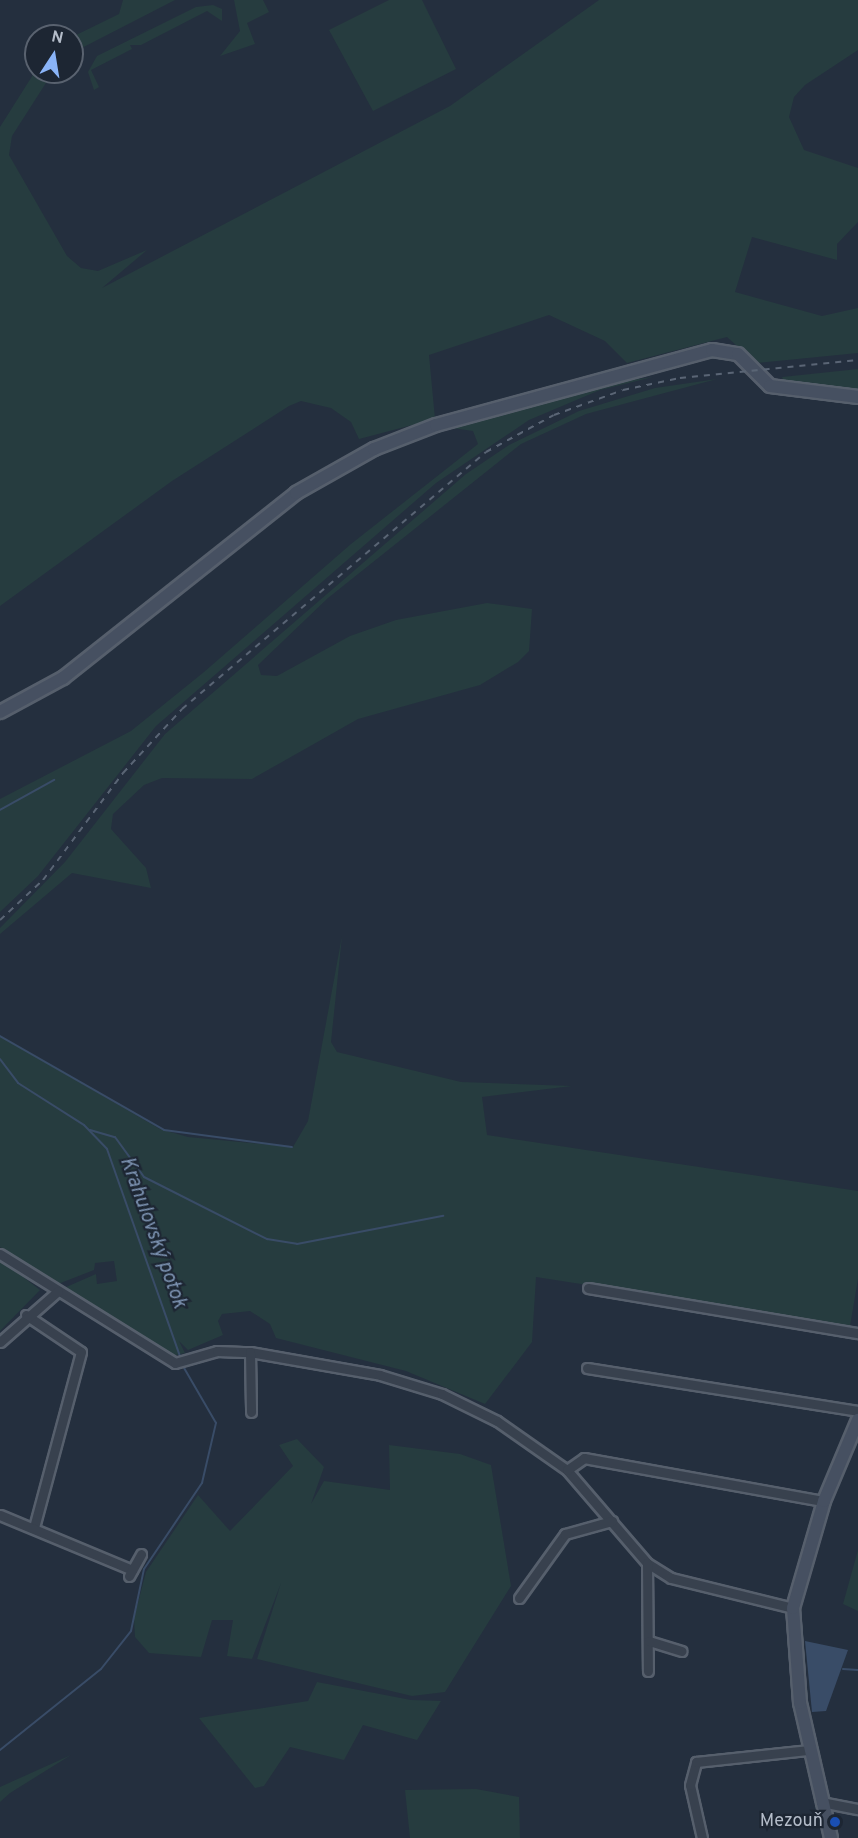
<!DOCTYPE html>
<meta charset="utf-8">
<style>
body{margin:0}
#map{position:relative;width:858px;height:1838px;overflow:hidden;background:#242f3e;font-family:Overpass,sans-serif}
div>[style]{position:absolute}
.green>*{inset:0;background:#263c3f}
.water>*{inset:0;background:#394c67}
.stream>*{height:2px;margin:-1px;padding:0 1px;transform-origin:1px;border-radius:1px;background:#394c67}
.roads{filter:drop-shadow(2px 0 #565f6c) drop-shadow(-2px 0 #565f6c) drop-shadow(0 2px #565f6c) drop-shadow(0 -2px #565f6c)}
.street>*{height:9px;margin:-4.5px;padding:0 4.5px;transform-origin:4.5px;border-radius:4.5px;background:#38414e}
.secondary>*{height:12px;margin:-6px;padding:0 6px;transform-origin:6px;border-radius:6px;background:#465061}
.rail>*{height:2px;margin-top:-1px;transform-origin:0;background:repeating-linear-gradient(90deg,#5a6575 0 6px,transparent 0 12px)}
.dots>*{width:16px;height:16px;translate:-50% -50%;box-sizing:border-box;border:3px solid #1d2633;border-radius:50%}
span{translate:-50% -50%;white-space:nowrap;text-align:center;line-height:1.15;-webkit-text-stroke:4.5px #1d2633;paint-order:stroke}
.poi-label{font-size:18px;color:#b4bcc9}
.right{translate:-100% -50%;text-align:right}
.water-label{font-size:20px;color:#7c92b1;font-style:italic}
.north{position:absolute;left:24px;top:24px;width:60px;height:60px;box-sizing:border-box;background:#1d2633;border:2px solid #59626f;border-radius:50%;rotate:12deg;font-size:16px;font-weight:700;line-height:24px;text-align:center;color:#b4bcc9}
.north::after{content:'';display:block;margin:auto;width:21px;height:27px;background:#8ab4f8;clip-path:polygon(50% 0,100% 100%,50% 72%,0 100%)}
</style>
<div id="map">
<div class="green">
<div style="clip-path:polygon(123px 0,175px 0,72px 53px,72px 37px,119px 14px)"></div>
<div style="clip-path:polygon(234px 0,263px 0,269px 12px,247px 23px,255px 44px,220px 56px,240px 31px)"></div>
<div style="clip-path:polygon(389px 0,422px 0,456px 69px,373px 111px,329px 30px)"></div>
<div style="clip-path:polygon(599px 0,858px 0,858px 50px,805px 85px,794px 97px,789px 117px,804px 150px,858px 168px,858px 222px,837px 244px,837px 260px,752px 237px,735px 292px,822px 316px,858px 308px,858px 353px,756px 363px,727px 337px,627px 363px,605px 341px,549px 315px,429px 355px,435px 419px,359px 439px,351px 422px,331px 408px,301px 401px,289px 406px,172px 481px,0 606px,0 127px,36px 70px,53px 72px,12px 136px,9px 155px,67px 256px,81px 268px,98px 271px,147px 250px,102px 288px,450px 106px)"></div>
<div style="clip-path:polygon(213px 5px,222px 9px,222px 21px,207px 11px,141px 45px,130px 45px,132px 49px,91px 70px,99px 87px,94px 90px,88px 72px,97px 56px,196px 7px)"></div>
<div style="clip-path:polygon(858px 369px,858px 390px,784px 382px,782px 377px)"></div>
<div style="clip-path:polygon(653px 377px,600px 390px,529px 420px,436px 483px,156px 726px,38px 876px,0 912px,0 799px,131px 731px,204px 672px,351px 544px,478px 444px,473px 431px,452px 428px,602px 384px)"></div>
<div style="clip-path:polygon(717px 379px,586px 414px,521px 444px,328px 598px,258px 665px,261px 675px,277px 676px,350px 636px,396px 620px,487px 603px,532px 609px,529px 651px,518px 662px,480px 685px,358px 719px,252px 779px,162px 778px,144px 785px,113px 814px,111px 829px,146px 868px,151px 888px,72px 873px,0 934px,0 928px,65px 862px,165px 734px,466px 474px,509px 445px,579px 411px,655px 388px)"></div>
<div style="clip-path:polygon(342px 936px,331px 1042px,337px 1052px,461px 1082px,572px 1086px,482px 1097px,487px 1135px,858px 1191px,858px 1279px,850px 1326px,536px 1277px,532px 1342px,485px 1404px,406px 1371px,276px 1338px,270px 1324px,250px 1311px,222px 1314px,218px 1321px,223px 1335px,188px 1350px,179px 1341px,185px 1353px,171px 1356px,64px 1288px,96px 1274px,97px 1284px,117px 1281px,114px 1261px,95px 1263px,94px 1270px,58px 1284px,0 1247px,0 1036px,160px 1129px,188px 1137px,293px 1147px,308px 1121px)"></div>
<div style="clip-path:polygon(0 1259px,40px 1290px,0 1331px)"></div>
<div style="clip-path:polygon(297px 1439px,324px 1467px,311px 1504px,324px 1481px,390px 1490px,389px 1445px,460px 1454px,491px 1465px,511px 1586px,445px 1692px,412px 1696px,257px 1659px,281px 1583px,252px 1659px,227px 1656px,233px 1620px,212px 1620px,201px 1657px,149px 1653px,135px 1637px,134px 1618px,146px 1572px,198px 1495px,230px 1531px,293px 1466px,279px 1445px)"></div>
<div style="clip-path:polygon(858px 1550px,858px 1611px,843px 1604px)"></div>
<div style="clip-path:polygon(317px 1682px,411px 1700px,441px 1701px,417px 1740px,363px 1725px,344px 1760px,290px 1747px,264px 1786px,255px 1788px,199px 1718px,308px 1701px)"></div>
<div style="clip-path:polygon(71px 1755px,10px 1793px,0 1802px,0 1787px)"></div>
<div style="clip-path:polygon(476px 1789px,519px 1797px,520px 1838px,410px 1838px,405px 1790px)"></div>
</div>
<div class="water">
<div style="clip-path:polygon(805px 1641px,848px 1650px,826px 1711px,812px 1712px)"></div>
</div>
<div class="stream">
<div style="left:0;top:810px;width:62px;rotate:-29.1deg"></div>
<div style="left:0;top:1036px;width:189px;rotate:29.8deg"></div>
<div style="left:164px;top:1130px;width:129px;rotate:7.6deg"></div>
<div style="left:0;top:1059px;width:30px;rotate:53deg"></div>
<div style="left:18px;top:1083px;width:78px;rotate:32.5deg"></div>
<div style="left:84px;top:1125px;width:33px;rotate:46deg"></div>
<div style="left:107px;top:1149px;width:223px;rotate:70.6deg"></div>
<div style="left:90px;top:1130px;width:26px;rotate:16deg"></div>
<div style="left:115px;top:1137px;width:49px;rotate:54.1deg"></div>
<div style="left:144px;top:1177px;width:138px;rotate:26.8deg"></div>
<div style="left:267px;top:1239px;width:30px;rotate:9deg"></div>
<div style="left:297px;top:1244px;width:149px;rotate:-10.9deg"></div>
<div style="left:843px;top:1669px;width:15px;rotate:4deg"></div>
<div style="left:0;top:1750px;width:129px;rotate:-38.7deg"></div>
<div style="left:101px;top:1669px;width:48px;rotate:-51.7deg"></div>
<div style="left:131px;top:1631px;width:63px;rotate:-78.2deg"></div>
<div style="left:144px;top:1569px;width:104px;rotate:-56deg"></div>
<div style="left:202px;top:1483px;width:62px;rotate:-76.9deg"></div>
<div style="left:216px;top:1423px;width:66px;rotate:-120.1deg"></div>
</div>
<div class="roads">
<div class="street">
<div style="left:0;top:1254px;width:206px;rotate:31.9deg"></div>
<div style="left:175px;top:1363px;width:44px;rotate:-15.9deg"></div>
<div style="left:217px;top:1351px;width:33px;rotate:2deg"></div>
<div style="left:250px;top:1352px;width:132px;rotate:10deg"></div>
<div style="left:380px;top:1375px;width:65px;rotate:17deg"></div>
<div style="left:442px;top:1394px;width:61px;rotate:26.1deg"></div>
<div style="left:497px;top:1421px;width:85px;rotate:35deg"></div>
<div style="left:567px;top:1470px;width:123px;rotate:49.3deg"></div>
<div style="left:647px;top:1563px;width:28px;rotate:32deg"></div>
<div style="left:671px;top:1578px;width:126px;rotate:13.8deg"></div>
<div style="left:588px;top:1288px;width:274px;rotate:9.5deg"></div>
<div style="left:26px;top:1315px;width:66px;rotate:33.9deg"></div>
<div style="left:81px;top:1352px;width:181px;rotate:105deg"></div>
<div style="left:0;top:1342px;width:77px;rotate:-41.3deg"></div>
<div style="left:250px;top:1352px;width:60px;rotate:89deg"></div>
<div style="left:587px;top:1368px;width:274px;rotate:9deg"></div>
<div style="left:567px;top:1470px;width:21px;rotate:-35deg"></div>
<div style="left:584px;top:1458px;width:244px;rotate:10.2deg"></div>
<div style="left:0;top:1515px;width:143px;rotate:22.6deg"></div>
<div style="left:647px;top:1563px;width:108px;rotate:89.5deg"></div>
<div style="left:129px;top:1576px;width:25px;rotate:-61deg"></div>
<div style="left:519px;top:1598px;width:79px;rotate:-54.3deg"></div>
<div style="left:565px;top:1534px;width:49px;rotate:-15.5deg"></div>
<div style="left:649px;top:1641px;width:34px;rotate:17deg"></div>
<div style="left:821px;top:1802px;width:38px;rotate:11deg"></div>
<div style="left:702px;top:1838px;width:54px;rotate:-102.8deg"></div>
<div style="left:690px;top:1785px;width:24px;rotate:-75deg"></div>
<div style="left:696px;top:1762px;width:114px;rotate:-6.1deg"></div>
</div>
<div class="secondary">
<div style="left:0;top:712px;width:72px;rotate:-28.4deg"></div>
<div style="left:63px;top:678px;width:298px;rotate:-38.4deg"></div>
<div style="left:296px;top:493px;width:90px;rotate:-29.4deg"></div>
<div style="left:374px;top:449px;width:66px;rotate:-21.2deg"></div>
<div style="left:436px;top:425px;width:286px;rotate:-15.2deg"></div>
<div style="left:712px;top:350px;width:26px;rotate:9deg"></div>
<div style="left:738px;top:354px;width:45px;rotate:45deg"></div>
<div style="left:770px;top:386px;width:89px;rotate:7.1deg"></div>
<div style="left:831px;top:1838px;width:139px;rotate:-102.9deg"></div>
<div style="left:800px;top:1703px;width:95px;rotate:-94.2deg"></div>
<div style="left:793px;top:1608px;width:111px;rotate:-73.8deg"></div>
<div style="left:824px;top:1501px;width:88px;rotate:-67.2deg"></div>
</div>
</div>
<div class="rail">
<div style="left:0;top:920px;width:59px;rotate:-42.9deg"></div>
<div style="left:43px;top:880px;width:134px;rotate:-53.2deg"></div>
<div style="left:123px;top:773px;width:87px;rotate:-47.3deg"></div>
<div style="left:182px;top:709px;width:398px;rotate:-40.2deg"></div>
<div style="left:486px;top:452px;width:77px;rotate:-28.6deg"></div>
<div style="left:554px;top:415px;width:73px;rotate:-19.9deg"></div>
<div style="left:623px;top:390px;width:58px;rotate:-11.9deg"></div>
<div style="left:680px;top:378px;width:179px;rotate:-5.8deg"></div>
</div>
<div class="dots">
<div style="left:835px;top:1822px;background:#1a4fb4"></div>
</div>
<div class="poi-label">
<span class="right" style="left:823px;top:1822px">Mezouň</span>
</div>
<div class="water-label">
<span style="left:152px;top:1233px;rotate:70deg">Krahulovský potok</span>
</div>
<div class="north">N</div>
</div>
